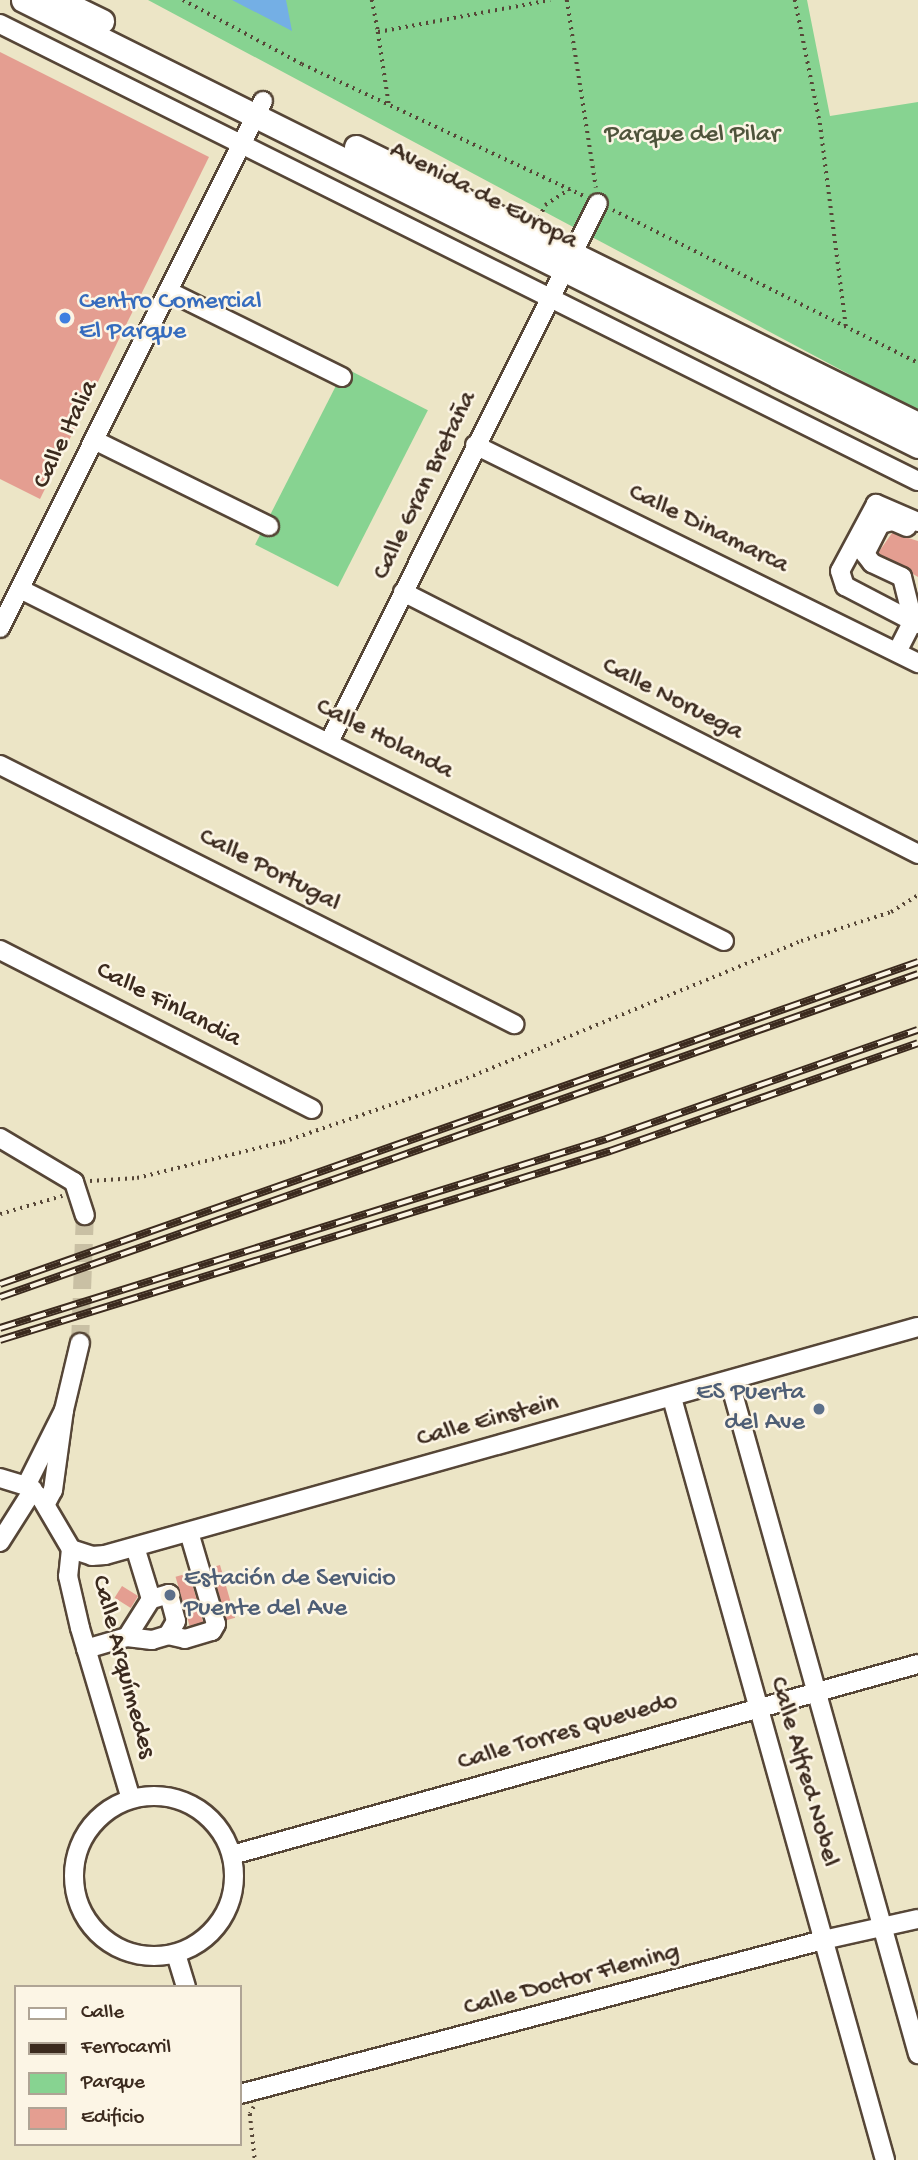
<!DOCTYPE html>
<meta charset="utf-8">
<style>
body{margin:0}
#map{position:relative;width:918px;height:2160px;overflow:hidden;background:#ece5c6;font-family:"Gochi Hand",sans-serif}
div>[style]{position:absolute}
.green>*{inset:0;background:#87d391;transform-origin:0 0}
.water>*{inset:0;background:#74afe5}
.building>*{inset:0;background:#e49e91;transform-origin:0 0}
.minor-tunnel>*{height:18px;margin-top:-9px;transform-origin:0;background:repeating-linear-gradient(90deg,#c9c0a4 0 18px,transparent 0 27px)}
.path>*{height:3.5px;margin-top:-1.75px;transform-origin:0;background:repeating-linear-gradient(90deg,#564637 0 2px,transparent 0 7px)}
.roads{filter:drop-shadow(2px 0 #564637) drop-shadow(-2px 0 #564637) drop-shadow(0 2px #564637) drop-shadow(0 -2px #564637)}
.minor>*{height:18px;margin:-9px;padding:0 9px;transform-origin:9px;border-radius:9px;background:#fff}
.minor>.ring{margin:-9px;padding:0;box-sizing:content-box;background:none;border:18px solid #fff;border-radius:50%}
.major>*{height:23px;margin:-11.5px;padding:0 11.5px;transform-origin:11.5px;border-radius:11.5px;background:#fff}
.rail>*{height:8px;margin-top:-4px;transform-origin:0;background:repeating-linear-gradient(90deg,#fcf5e5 0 16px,#3b2a1e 0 32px);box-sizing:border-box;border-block:2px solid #3b2a1e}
.dots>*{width:19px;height:19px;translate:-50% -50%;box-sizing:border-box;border:4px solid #fcf5e5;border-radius:50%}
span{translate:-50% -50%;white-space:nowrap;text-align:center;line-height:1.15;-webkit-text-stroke:5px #fcf5e5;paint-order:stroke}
.park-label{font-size:26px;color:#4e543b}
.street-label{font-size:26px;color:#3b2a1e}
.shop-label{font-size:26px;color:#366cbe}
.left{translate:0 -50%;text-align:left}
.service-label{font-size:26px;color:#4e5e75}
.right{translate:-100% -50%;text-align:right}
.legend{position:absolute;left:14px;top:1985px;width:228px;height:161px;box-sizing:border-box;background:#fcf5e5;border:2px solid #afa495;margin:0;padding:9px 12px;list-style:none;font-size:21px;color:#3b2a1e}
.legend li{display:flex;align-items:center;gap:14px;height:35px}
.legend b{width:35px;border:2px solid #afa495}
</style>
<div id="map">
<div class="green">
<div style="clip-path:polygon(148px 0,807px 0,830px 116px,918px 102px,918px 411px)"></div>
<div style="left:345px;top:368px;width:93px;height:198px;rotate:27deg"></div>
</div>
<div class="water">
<div style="clip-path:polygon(232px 0,286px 0,292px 31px)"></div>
</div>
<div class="building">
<div style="clip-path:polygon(0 52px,209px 157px,40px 499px,0 479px)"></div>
<div style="clip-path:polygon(892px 533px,918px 541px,918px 577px,878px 553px)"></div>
<div style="left:220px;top:1565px;width:55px;height:9px;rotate:74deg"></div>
<div style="left:189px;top:1573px;width:51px;height:14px;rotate:74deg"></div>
<div style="left:122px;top:1586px;width:19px;height:14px;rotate:32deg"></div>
</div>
<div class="minor-tunnel">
<div style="left:80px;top:1343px;width:128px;rotate:-87.8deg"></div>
</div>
<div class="path">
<div style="left:183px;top:0;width:135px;rotate:28.3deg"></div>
<div style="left:302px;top:64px;width:311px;rotate:25.1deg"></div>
<div style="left:372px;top:0;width:33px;rotate:79deg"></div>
<div style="left:378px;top:32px;width:175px;rotate:-10.5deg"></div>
<div style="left:567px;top:0;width:190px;rotate:81.2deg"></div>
<div style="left:795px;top:0;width:126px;rotate:78.5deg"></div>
<div style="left:820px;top:123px;width:206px;rotate:82.7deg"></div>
<div style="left:378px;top:32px;width:74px;rotate:81.4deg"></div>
<div style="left:613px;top:210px;width:341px;rotate:26.6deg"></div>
<div style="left:539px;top:218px;width:14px;rotate:-65deg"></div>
<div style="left:545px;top:205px;width:30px;rotate:-33deg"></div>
<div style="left:90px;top:1181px;width:47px;rotate:-3.7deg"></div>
<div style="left:137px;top:1178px;width:150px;rotate:-13.9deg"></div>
<div style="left:283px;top:1142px;width:187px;rotate:-19deg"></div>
<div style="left:460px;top:1081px;width:369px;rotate:-22.3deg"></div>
<div style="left:801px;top:941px;width:95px;rotate:-17.9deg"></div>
<div style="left:891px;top:912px;width:32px;rotate:-32deg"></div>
<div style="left:0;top:1214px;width:65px;rotate:-16.2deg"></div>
<div style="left:254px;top:2107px;width:8px;rotate:120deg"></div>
<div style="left:250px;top:2114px;width:46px;rotate:83.8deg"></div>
</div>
<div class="roads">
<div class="minor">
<div style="left:0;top:24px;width:1025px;rotate:26.47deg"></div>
<div style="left:168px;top:291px;width:194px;rotate:26.3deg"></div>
<div style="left:94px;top:440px;width:195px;rotate:26.2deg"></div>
<div style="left:475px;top:445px;width:494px;rotate:26.2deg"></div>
<div style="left:918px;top:522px;width:46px;rotate:-156.8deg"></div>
<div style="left:876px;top:504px;width:76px;rotate:118.2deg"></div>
<div style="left:840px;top:571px;width:16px;rotate:72deg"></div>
<div style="left:845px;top:586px;width:82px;rotate:27.5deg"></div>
<div style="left:20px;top:589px;width:787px;rotate:26.57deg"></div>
<div style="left:403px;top:592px;width:578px;rotate:26.96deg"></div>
<div style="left:0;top:628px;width:589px;rotate:-63.48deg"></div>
<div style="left:897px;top:652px;width:35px;rotate:-63deg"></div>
<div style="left:913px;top:621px;width:45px;rotate:-104deg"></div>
<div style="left:902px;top:577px;width:33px;rotate:-155deg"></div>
<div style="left:872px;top:563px;width:11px;rotate:-128deg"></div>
<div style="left:865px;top:554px;width:34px;rotate:-63deg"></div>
<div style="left:880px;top:524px;width:13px;rotate:-13deg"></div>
<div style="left:893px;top:521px;width:15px;rotate:23deg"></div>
<div style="left:329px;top:742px;width:602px;rotate:-63.48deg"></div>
<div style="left:0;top:765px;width:576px;rotate:26.74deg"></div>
<div style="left:0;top:950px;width:350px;rotate:27deg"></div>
<div style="left:0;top:1138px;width:86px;rotate:30.7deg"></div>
<div style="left:74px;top:1182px;width:35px;rotate:72deg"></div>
<div style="left:730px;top:1383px;width:697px;rotate:74.35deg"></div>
<div style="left:672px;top:1398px;width:791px;rotate:74.38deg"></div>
<div style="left:64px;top:1410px;width:69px;rotate:-76.6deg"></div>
<div style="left:0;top:1478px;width:27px;rotate:17deg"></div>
<div style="left:26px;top:1486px;width:19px;rotate:39deg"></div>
<div style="left:41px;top:1498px;width:59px;rotate:59.5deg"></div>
<div style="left:71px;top:1549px;width:22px;rotate:18deg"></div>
<div style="left:92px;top:1556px;width:13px;rotate:-4deg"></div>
<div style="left:105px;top:1555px;width:844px;rotate:-15.67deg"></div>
<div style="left:26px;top:1486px;width:85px;rotate:-63.4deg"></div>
<div style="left:64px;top:1410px;width:81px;rotate:97.8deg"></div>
<div style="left:53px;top:1490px;width:15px;rotate:118deg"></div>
<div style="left:0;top:1542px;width:62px;rotate:-57.6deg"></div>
<div style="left:71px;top:1549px;width:27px;rotate:96deg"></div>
<div style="left:68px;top:1576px;width:53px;rotate:77deg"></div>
<div style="left:80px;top:1628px;width:178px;rotate:73.4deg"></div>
<div style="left:168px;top:1635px;width:17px;rotate:13deg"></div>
<div style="left:185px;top:1639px;width:28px;rotate:-17deg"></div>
<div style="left:212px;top:1631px;width:8px;rotate:-60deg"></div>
<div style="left:216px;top:1624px;width:96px;rotate:-106.4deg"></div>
<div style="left:127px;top:1637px;width:25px;rotate:7deg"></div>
<div style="left:152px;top:1640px;width:17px;rotate:-17deg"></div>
<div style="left:168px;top:1635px;width:16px;rotate:-60deg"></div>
<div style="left:176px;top:1621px;width:28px;rotate:-105deg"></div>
<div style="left:169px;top:1594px;width:19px;rotate:164deg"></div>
<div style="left:86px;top:1649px;width:43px;rotate:-16.3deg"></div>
<div style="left:127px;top:1637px;width:45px;rotate:-57.7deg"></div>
<div style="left:151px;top:1599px;width:54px;rotate:-107.1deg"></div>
<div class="ring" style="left:74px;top:1796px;width:142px;height:142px"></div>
<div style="left:232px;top:1855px;width:712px;rotate:-15.56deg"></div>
<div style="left:176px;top:1954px;width:34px;rotate:73deg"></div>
<div style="left:240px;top:2094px;width:603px;rotate:-14.8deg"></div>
<div style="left:823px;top:1940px;width:97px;rotate:-12.5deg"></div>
</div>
<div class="major">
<div style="left:23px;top:0;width:1000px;rotate:26.49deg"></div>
<div style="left:59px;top:0;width:48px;rotate:26deg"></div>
<div style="left:356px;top:147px;width:627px;rotate:26.24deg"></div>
</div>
</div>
<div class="rail">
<div style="left:0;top:1284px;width:973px;rotate:-19.33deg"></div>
<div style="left:0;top:1297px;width:973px;rotate:-19.38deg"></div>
<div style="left:0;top:1328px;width:635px;rotate:-17.32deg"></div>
<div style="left:606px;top:1139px;width:330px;rotate:-19.3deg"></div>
<div style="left:0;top:1340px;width:639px;rotate:-17.21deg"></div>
<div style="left:610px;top:1151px;width:326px;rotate:-19.3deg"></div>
</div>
<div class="dots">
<div style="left:65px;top:318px;background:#3f7fe0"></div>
<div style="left:819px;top:1409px;background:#5c6f8a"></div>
<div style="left:170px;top:1595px;background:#5c6f8a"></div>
</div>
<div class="park-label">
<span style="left:692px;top:136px">Parque del Pilar</span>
</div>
<div class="street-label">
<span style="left:483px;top:197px;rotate:27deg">Avenida de Europa</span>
<span style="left:67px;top:435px;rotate:-64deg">Calle Italia</span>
<span style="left:426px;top:486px;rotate:-64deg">Calle Gran Bretaña</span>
<span style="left:708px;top:530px;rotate:26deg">Calle Dinamarca</span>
<span style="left:672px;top:700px;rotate:27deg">Calle Noruega</span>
<span style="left:384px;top:740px;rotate:27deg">Calle Holanda</span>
<span style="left:269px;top:871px;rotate:27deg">Calle Portugal</span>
<span style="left:168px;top:1006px;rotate:27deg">Calle Finlandia</span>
<span style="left:488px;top:1422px;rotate:-15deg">Calle Einstein</span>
<span style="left:122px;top:1667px;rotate:75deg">Calle Arquímedes</span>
<span style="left:568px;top:1733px;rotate:-16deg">Calle Torres Quevedo</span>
<span style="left:803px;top:1772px;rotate:74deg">Calle Alfred Nobel</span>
<span style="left:572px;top:1981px;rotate:-15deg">Calle Doctor Fleming</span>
</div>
<div class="shop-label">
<span class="left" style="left:79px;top:318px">Centro Comercial<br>El Parque</span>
</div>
<div class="service-label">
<span class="right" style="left:805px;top:1409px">ES Puerta<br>del Ave</span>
<span class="left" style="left:184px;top:1595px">Estación de Servicio<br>Puente del Ave</span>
</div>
<ul class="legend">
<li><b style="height:9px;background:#fff"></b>Calle</li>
<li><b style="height:9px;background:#3b2a1e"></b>Ferrocarril</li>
<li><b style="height:19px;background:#87d391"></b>Parque</li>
<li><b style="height:19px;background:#e49e91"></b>Edificio</li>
</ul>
</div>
